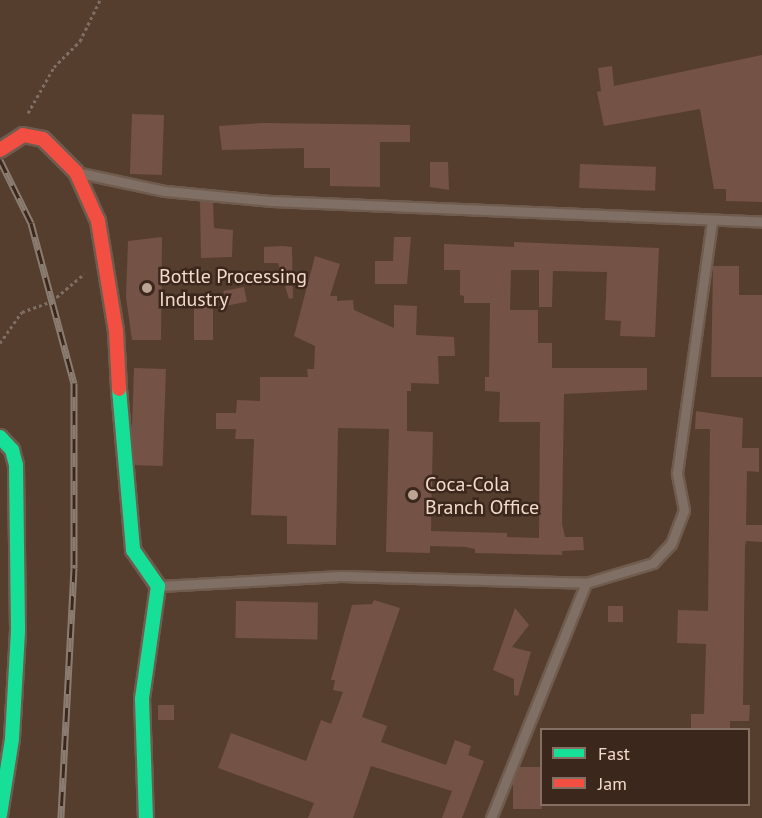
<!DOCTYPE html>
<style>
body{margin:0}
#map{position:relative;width:762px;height:818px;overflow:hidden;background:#553e2e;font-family:"PT Sans",sans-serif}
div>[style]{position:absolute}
.building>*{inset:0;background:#755246;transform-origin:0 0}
.path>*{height:3px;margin-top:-1.5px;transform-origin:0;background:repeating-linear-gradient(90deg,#7e6e63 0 3px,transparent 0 6px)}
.roads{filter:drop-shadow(2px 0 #705c4e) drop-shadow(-2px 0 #705c4e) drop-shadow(0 2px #705c4e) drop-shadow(0 -2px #705c4e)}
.lane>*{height:9px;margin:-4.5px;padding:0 4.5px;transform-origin:4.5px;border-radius:4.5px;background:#806f64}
.fast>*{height:14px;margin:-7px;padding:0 7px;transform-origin:7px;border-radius:7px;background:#16e098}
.jam>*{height:14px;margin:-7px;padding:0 7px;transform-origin:7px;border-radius:7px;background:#f24e42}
.rail>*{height:7px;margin-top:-3.5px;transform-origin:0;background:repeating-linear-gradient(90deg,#3b271c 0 14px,#8b7c71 0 28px);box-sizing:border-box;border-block:2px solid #8b7c71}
.dots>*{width:16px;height:16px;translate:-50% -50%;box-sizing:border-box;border:3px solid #3b271c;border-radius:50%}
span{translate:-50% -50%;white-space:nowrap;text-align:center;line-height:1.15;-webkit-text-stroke:5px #3b271c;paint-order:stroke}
.poi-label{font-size:20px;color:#f4daca}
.left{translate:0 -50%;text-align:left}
.legend{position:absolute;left:540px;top:728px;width:210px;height:78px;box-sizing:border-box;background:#3b271c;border:2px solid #856f62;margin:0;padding:8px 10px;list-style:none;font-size:18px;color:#f4daca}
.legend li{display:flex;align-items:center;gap:12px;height:30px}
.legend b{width:30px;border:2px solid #856f62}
</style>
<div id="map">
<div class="building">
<div style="clip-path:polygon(762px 55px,762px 202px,726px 201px,726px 189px,714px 189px,700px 109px,604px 126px,597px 92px,601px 91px,598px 68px,612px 66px,614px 86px)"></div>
<div style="left:132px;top:114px;width:32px;height:60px;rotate:2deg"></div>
<div style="clip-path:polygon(263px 123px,410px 125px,410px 142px,380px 142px,380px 187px,330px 186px,330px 168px,304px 168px,304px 148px,222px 150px,219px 126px)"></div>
<div style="clip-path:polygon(430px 162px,448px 162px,449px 190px,430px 187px)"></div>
<div style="left:580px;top:164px;width:76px;height:24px;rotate:2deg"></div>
<div style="clip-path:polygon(200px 201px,213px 202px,214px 228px,233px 230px,232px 257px,201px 258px)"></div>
<div style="clip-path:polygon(162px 237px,161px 340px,132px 340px,126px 297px,128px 241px)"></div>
<div style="clip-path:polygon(394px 237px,411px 237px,407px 284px,375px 284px,375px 261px,393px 261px)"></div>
<div style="clip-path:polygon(514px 242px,659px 248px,655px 337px,620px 336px,621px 321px,605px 320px,607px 272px,553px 271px,552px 307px,539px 307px,539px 270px,511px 270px,510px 310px,538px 310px,538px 343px,552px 343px,552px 368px,647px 368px,647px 390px,564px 394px,562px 524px,565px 537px,583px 537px,584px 550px,562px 551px,562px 555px,475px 553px,475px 549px,466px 547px,430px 546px,430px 553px,386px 552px,389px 429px,338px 428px,336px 545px,287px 544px,287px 516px,251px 515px,254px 439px,235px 439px,236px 429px,216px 429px,216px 413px,236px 413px,237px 400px,260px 401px,260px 377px,308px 377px,307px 369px,314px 369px,315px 346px,294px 336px,315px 256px,340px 264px,330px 296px,337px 296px,337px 301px,353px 300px,354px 310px,394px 328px,394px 305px,417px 306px,416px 335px,454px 337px,455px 356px,438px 356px,439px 384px,411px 383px,411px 391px,407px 391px,407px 431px,433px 432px,431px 531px,507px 533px,507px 537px,539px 538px,540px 422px,499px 422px,500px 392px,485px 391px,485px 377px,489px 377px,490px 303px,464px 303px,464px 296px,460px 295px,460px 270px,444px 270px,444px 244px,514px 247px)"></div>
<div style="clip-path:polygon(282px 246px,292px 247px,293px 298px,289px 299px,278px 263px,264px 263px,264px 247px)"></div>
<div style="clip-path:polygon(713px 266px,739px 266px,739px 295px,762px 295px,762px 377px,711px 377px)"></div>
<div style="left:244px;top:287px;width:15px;height:21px;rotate:79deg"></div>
<div style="left:194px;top:300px;width:19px;height:40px"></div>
<div style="left:134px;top:368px;width:32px;height:97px;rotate:2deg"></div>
<div style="clip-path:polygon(696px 411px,743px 418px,742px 448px,759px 448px,759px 472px,747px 471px,746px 525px,762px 525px,762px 542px,746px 541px,745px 546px,743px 705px,750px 705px,749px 721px,730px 721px,730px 729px,691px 729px,691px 714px,704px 714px,706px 644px,677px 643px,678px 610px,708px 611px,710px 429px,695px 429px)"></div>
<div style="clip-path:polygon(374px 600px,400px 608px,362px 717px,387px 726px,381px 742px,446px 765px,455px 740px,471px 746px,468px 755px,484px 761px,462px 818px,442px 818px,452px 791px,371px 766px,353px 818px,308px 818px,314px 803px,218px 768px,231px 733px,306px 761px,321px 720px,331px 724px,343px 692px,333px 690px,335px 680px,331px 680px,352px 605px,372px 604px)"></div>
<div style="left:236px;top:601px;width:82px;height:37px;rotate:1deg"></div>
<div style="left:623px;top:606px;width:16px;height:15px;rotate:90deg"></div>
<div style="clip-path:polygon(515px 608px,529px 625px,512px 647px,531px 652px,518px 696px,514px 695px,514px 679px,493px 670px)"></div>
<div style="left:158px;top:705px;width:16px;height:15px"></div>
<div style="clip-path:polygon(519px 767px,542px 767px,542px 809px,513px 809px,513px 782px)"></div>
</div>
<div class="path">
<div style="left:28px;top:113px;width:53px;rotate:-60.5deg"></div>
<div style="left:54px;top:67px;width:37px;rotate:-45deg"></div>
<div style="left:80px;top:41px;width:46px;rotate:-64deg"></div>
<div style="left:0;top:343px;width:38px;rotate:-55deg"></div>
<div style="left:22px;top:312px;width:32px;rotate:-20deg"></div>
<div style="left:52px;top:301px;width:42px;rotate:-40.2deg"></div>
</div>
<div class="roads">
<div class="lane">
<div style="left:80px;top:173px;width:87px;rotate:12deg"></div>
<div style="left:165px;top:191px;width:105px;rotate:5.4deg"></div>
<div style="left:270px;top:201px;width:492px;rotate:2.4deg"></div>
<div style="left:160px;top:586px;width:181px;rotate:-3.2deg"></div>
<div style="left:341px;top:576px;width:245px;rotate:1.6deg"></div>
<div style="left:586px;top:583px;width:70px;rotate:-16.6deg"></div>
<div style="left:653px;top:563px;width:26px;rotate:-47deg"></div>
<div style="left:671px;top:544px;width:36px;rotate:-69deg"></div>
<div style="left:684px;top:510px;width:38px;rotate:-101deg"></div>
<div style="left:677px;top:473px;width:254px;rotate:-82.1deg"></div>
<div style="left:491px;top:818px;width:253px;rotate:-68deg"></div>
</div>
<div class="fast">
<div style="left:119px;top:389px;width:162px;rotate:85deg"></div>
<div style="left:133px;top:550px;width:44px;rotate:55.2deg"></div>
<div style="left:158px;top:586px;width:114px;rotate:98.1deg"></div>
<div style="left:142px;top:699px;width:119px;rotate:88.1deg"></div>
<div style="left:0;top:437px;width:18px;rotate:47deg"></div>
<div style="left:12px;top:450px;width:16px;rotate:75deg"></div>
<div style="left:16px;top:465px;width:166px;rotate:89.3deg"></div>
<div style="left:18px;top:631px;width:108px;rotate:93.2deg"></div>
<div style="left:12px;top:739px;width:77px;rotate:99deg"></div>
</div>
<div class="jam">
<div style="left:0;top:150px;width:27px;rotate:-33deg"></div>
<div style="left:23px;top:135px;width:20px;rotate:11deg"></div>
<div style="left:43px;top:139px;width:47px;rotate:45deg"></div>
<div style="left:76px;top:172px;width:54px;rotate:65.8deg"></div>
<div style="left:98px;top:221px;width:111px;rotate:80.7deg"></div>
<div style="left:116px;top:331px;width:58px;rotate:87deg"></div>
</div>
</div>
<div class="rail">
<div style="left:0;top:160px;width:70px;rotate:63.8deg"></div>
<div style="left:31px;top:223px;width:166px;rotate:75deg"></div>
<div style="left:74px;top:383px;width:185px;rotate:90deg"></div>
<div style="left:74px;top:568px;width:250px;rotate:93deg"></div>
</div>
<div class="dots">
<div style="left:147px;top:288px;background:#bca393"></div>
<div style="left:413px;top:495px;background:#bca393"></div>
</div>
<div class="poi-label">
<span class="left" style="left:159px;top:288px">Bottle Processing<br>Industry</span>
<span class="left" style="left:425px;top:496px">Coca-Cola<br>Branch Office</span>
</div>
<ul class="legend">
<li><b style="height:8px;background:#16e098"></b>Fast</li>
<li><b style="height:8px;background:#f24e42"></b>Jam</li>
</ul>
</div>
